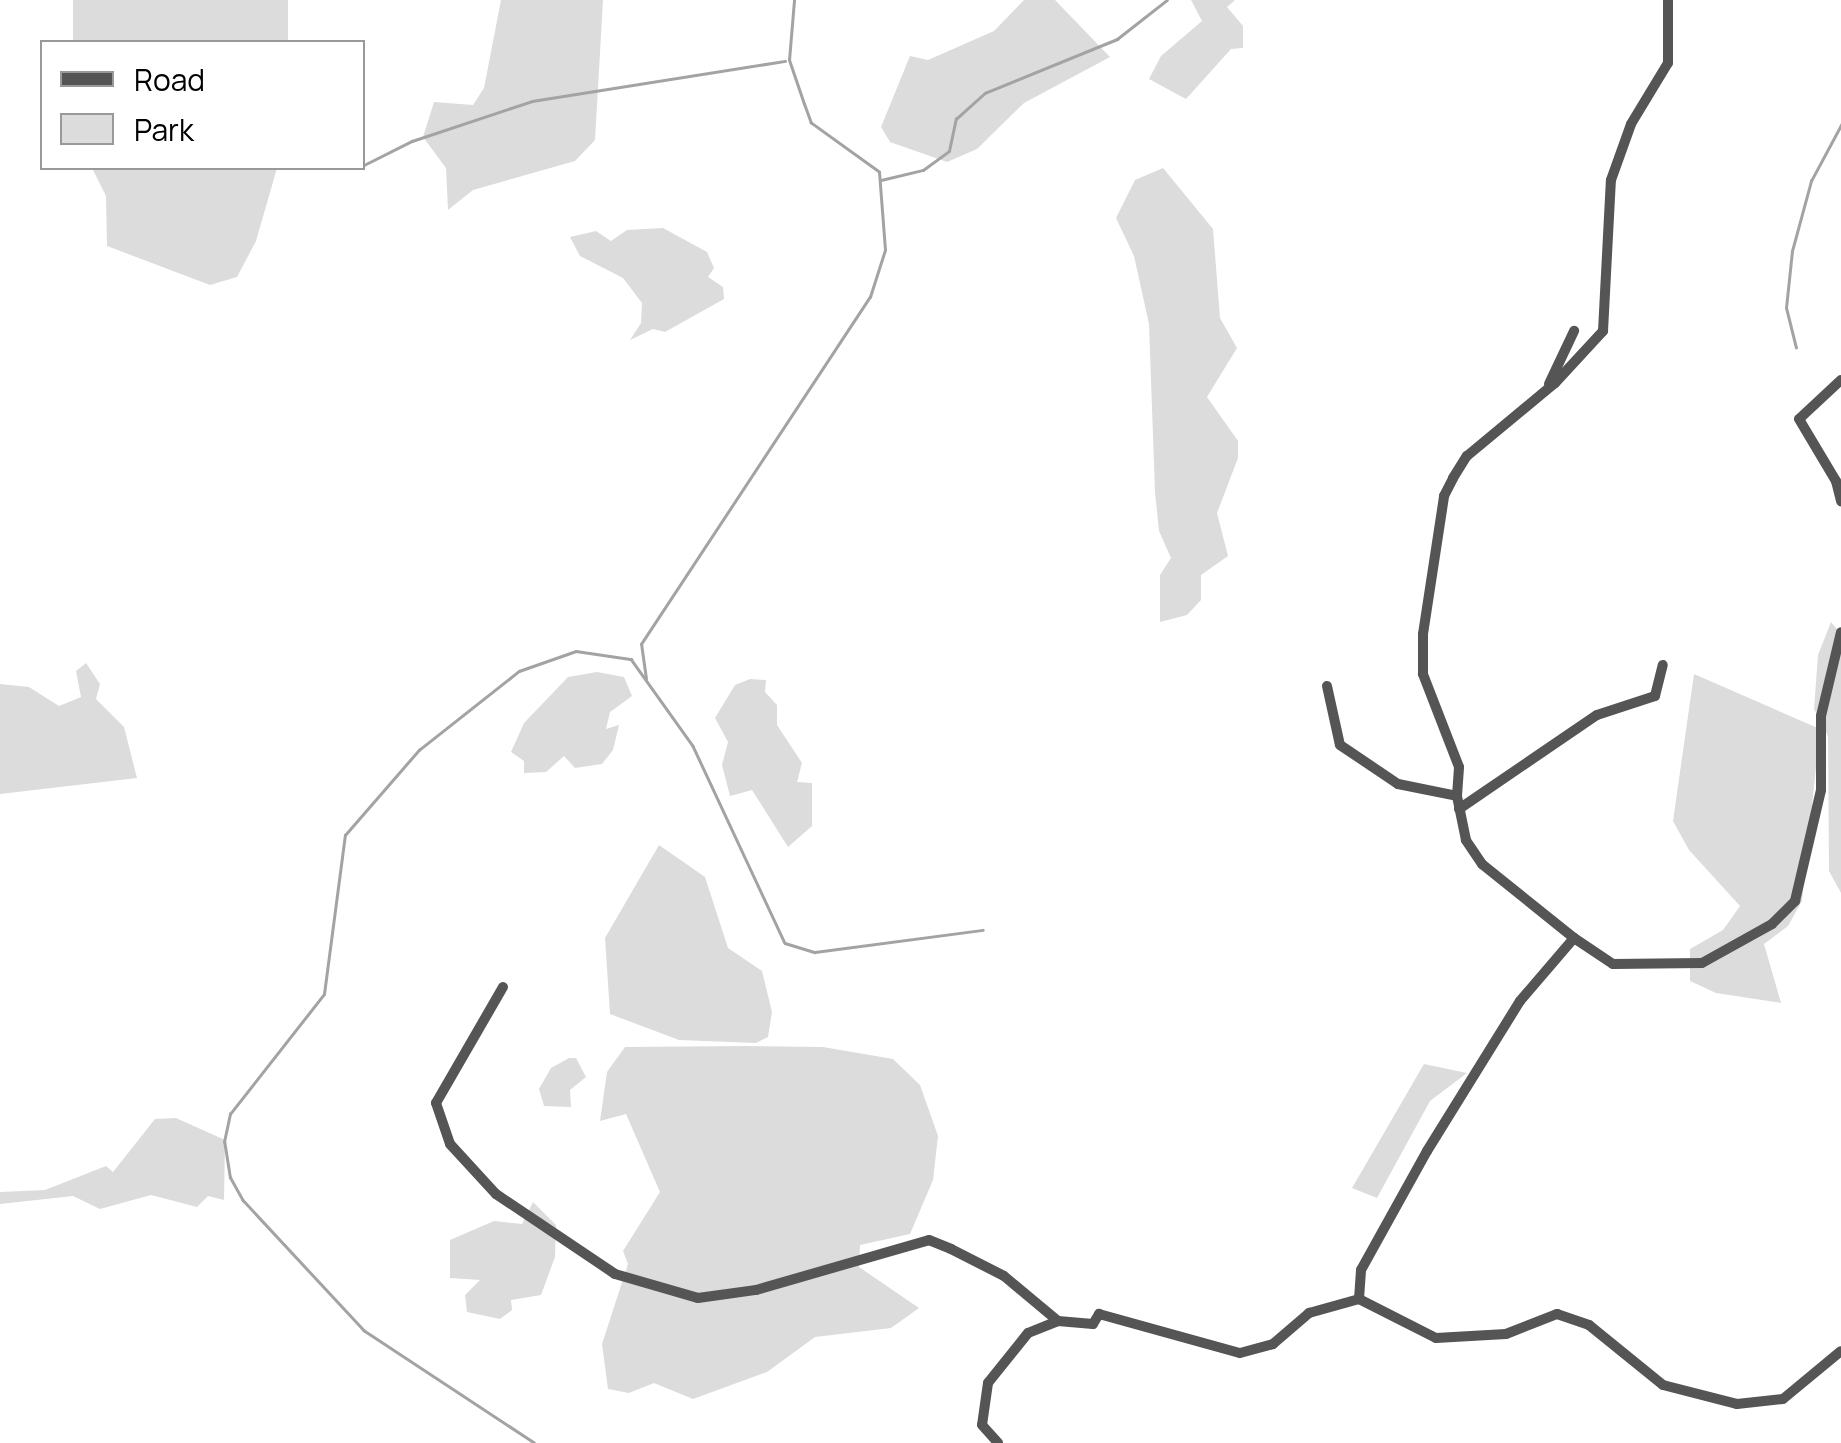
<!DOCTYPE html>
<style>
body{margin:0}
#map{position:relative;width:1841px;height:1443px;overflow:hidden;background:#fff;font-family:Manrope,sans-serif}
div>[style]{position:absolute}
.green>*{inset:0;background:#dcdcdc;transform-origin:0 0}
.stream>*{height:2.5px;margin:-1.25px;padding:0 1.25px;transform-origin:1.25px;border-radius:1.25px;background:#a3a3a3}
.street>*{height:10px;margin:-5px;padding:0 5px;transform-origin:5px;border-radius:5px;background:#555}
span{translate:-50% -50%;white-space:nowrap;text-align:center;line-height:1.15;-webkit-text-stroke:10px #fff;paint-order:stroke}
.legend{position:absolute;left:40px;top:40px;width:325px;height:130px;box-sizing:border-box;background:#fff;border:2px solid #999;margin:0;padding:12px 18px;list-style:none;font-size:30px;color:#000}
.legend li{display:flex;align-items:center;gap:20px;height:50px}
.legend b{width:50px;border:2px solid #999}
</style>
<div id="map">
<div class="green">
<div style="left:73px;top:0;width:215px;height:42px"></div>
<div style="clip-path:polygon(501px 0,603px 0,595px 140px,575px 161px,473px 190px,448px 210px,446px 168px,423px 137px,434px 102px,473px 105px,484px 88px)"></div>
<div style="clip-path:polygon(1024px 0,1055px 0,1110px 57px,1024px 103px,977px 149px,947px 162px,890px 142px,881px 127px,910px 56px,928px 60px,994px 31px)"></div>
<div style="clip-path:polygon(1191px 0,1235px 0,1227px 7px,1243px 26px,1243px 48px,1231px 49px,1186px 99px,1149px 79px,1161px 56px,1202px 21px)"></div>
<div style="clip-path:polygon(92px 168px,277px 168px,256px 241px,237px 277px,210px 285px,107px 246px,106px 196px)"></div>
<div style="clip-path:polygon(1163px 168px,1213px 229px,1220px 318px,1237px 348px,1207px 397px,1238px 441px,1238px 458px,1217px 513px,1228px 556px,1201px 575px,1201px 600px,1187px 615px,1160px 622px,1160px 575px,1171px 558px,1159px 531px,1155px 492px,1149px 324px,1134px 256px,1116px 218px,1135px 180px)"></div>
<div style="clip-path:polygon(663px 228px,707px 252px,714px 268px,708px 277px,723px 287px,724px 299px,665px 332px,653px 329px,630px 340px,641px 323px,642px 303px,623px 278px,580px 256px,570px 237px,596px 231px,611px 241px,627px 230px)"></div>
<div style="clip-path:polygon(1831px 622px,1841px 634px,1841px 893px,1829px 871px,1828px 736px,1814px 709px,1818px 655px)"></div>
<div style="clip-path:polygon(86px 663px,100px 684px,96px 699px,124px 727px,137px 778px,0 794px,0 684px,29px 687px,59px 706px,81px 697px,76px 671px)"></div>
<div style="clip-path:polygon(597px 672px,624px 677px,632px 696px,610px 712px,606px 729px,619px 725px,613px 750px,602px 764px,575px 768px,564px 756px,546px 772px,524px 773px,524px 761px,511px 752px,524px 723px,568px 677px)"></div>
<div style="clip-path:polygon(1694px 674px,1820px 729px,1802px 901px,1788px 926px,1764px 944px,1781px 1003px,1716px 993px,1690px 981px,1690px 949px,1723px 930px,1740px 906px,1689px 850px,1673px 821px)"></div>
<div style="clip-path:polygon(750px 679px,766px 680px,765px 692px,777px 705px,777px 725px,802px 763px,797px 782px,812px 783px,812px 826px,788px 847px,752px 790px,730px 796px,722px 765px,728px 742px,715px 718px,735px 685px)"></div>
<div style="clip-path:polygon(659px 845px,705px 877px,728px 948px,762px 971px,772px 1012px,768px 1037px,756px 1043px,679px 1040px,610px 1014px,605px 938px)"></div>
<div style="clip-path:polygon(744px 1046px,823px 1047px,893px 1059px,920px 1085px,938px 1136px,933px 1180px,910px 1234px,860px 1245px,859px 1267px,919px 1308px,891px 1328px,815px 1337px,767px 1372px,693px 1399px,654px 1383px,629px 1393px,608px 1389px,602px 1344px,628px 1264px,623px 1251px,660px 1192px,626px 1114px,600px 1121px,607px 1072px,625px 1047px)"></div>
<div style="clip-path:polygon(569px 1058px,576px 1058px,586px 1077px,570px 1090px,571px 1107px,544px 1106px,539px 1089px,551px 1068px)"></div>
<div style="clip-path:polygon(1424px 1064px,1467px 1073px,1430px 1101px,1377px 1198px,1352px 1188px)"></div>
<div style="clip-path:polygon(176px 1118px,225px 1140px,224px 1200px,208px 1196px,197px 1207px,151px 1195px,100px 1209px,73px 1196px,0 1204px,0 1192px,45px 1190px,106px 1166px,113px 1172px,155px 1119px)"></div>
<div style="clip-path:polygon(533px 1202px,556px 1225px,555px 1257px,541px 1295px,511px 1300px,512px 1310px,500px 1319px,467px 1312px,465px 1295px,480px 1280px,450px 1278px,450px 1240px,494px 1221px,522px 1224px)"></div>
</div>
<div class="stream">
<div style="left:362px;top:166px;width:56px;rotate:-26.6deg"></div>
<div style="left:412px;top:141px;width:126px;rotate:-18.4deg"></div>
<div style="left:532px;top:101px;width:256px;rotate:-9deg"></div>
<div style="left:881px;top:180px;width:43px;rotate:-13.4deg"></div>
<div style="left:923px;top:170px;width:32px;rotate:-36deg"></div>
<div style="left:949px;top:151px;width:33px;rotate:-78deg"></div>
<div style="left:956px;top:119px;width:39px;rotate:-42deg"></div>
<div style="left:985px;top:93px;width:143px;rotate:-22.2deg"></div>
<div style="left:1117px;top:39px;width:63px;rotate:-38deg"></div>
<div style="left:1796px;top:348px;width:41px;rotate:-104deg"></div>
<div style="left:1786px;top:308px;width:57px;rotate:-84deg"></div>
<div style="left:1792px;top:251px;width:73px;rotate:-74.8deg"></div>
<div style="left:1811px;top:181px;width:64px;rotate:-61.8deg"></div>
<div style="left:646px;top:679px;width:35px;rotate:-98deg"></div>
<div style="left:641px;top:644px;width:416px;rotate:-56.6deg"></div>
<div style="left:870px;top:297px;width:49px;rotate:-72.3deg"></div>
<div style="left:885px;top:250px;width:78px;rotate:-94.4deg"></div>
<div style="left:879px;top:172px;width:84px;rotate:-144.2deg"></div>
<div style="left:811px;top:123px;width:20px;rotate:-110deg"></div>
<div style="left:804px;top:104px;width:46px;rotate:-108.8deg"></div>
<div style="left:789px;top:60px;width:60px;rotate:-85.2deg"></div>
<div style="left:534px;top:1443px;width:204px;rotate:-146.6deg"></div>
<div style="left:364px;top:1331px;width:178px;rotate:-132.9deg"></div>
<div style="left:243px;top:1201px;width:26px;rotate:-119deg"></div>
<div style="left:230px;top:1178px;width:36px;rotate:-99deg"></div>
<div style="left:224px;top:1142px;width:29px;rotate:-78deg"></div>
<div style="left:230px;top:1114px;width:152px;rotate:-51.9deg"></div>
<div style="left:324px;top:994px;width:160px;rotate:-82.5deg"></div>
<div style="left:345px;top:835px;width:113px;rotate:-49deg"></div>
<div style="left:419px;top:750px;width:127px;rotate:-38.3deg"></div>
<div style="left:519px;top:671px;width:60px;rotate:-19.3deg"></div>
<div style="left:576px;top:651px;width:56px;rotate:8.3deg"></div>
<div style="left:631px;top:659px;width:107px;rotate:54.5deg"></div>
<div style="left:693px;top:746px;width:217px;rotate:65deg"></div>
<div style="left:785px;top:943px;width:31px;rotate:17deg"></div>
<div style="left:815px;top:952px;width:169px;rotate:-7.5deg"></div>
</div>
<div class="street">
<div style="left:1841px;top:380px;width:57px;rotate:137.1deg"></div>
<div style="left:1799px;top:419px;width:72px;rotate:59.2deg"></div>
<div style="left:1836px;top:481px;width:21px;rotate:76deg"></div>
<div style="left:1549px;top:384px;width:59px;rotate:-64.7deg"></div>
<div style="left:1327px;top:686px;width:60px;rotate:77.6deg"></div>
<div style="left:1340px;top:745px;width:70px;rotate:33.9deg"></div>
<div style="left:1398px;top:784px;width:60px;rotate:11.5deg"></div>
<div style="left:1459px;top:809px;width:167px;rotate:-34.3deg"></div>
<div style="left:1597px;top:715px;width:61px;rotate:-18.1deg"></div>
<div style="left:1655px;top:696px;width:32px;rotate:-76deg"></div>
<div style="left:1574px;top:938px;width:47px;rotate:33.7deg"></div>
<div style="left:1613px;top:964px;width:89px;rotate:-0.6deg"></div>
<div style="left:1702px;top:963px;width:80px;rotate:-29.1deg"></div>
<div style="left:1772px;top:924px;width:33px;rotate:-45deg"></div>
<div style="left:1795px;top:901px;width:114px;rotate:-76.8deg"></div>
<div style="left:1821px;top:790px;width:74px;rotate:-90deg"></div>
<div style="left:1821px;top:716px;width:86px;rotate:-76.6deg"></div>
<div style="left:503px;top:987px;width:134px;rotate:120deg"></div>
<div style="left:436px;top:1103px;width:43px;rotate:71.1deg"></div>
<div style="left:450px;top:1144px;width:68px;rotate:47.4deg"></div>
<div style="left:496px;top:1194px;width:143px;rotate:33.9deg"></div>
<div style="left:615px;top:1274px;width:86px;rotate:16.1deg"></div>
<div style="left:698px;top:1298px;width:59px;rotate:-7.9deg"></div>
<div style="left:756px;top:1290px;width:180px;rotate:-16.1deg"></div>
<div style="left:929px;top:1240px;width:24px;rotate:22deg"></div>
<div style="left:951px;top:1249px;width:59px;rotate:27deg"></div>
<div style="left:1004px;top:1276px;width:70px;rotate:39.8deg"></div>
<div style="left:1058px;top:1321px;width:32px;rotate:158deg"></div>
<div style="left:1028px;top:1333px;width:64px;rotate:128.7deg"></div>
<div style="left:988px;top:1383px;width:42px;rotate:98.1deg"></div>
<div style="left:982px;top:1425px;width:24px;rotate:48deg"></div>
<div style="left:1359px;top:1299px;width:29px;rotate:-86deg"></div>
<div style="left:1361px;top:1270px;width:136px;rotate:-61deg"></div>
<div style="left:1427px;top:1151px;width:176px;rotate:-58.2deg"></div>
<div style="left:1520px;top:1001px;width:83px;rotate:-49.4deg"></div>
<div style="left:1574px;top:938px;width:118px;rotate:-141.2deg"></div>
<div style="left:1482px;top:864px;width:29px;rotate:-124deg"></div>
<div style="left:1466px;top:840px;width:45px;rotate:-101.6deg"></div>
<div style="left:1457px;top:796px;width:29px;rotate:-86deg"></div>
<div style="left:1459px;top:767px;width:100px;rotate:-111.2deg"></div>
<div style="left:1423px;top:674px;width:40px;rotate:-90deg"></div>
<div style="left:1423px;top:634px;width:140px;rotate:-81.3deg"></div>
<div style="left:1444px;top:496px;width:20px;rotate:-63deg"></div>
<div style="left:1453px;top:478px;width:26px;rotate:-58deg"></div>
<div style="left:1467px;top:456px;width:114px;rotate:-39.7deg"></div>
<div style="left:1555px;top:383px;width:71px;rotate:-47.3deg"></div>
<div style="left:1603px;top:331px;width:151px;rotate:-87deg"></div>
<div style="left:1611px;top:180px;width:59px;rotate:-70.3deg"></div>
<div style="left:1631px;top:124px;width:71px;rotate:-58.8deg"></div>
<div style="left:1668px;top:63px;width:63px;rotate:-90deg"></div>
<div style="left:1058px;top:1321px;width:35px;rotate:5deg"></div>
<div style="left:1093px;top:1324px;width:12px;rotate:-59deg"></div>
<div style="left:1099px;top:1314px;width:146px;rotate:15.5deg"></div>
<div style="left:1240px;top:1353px;width:34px;rotate:-15deg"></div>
<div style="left:1273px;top:1344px;width:48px;rotate:-40.7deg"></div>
<div style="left:1309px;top:1313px;width:52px;rotate:-15.6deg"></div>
<div style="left:1359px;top:1299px;width:86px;rotate:26.9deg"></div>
<div style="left:1436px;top:1338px;width:70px;rotate:-3.3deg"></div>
<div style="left:1506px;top:1334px;width:55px;rotate:-21.4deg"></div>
<div style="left:1557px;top:1314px;width:34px;rotate:19deg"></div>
<div style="left:1589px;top:1325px;width:95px;rotate:39deg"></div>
<div style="left:1663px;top:1385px;width:76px;rotate:14.4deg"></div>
<div style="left:1737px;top:1404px;width:46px;rotate:-6.2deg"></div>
<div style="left:1783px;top:1399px;width:75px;rotate:-39.6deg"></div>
</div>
<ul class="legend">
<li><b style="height:12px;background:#555"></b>Road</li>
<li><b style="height:28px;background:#dcdcdc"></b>Park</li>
</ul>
</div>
